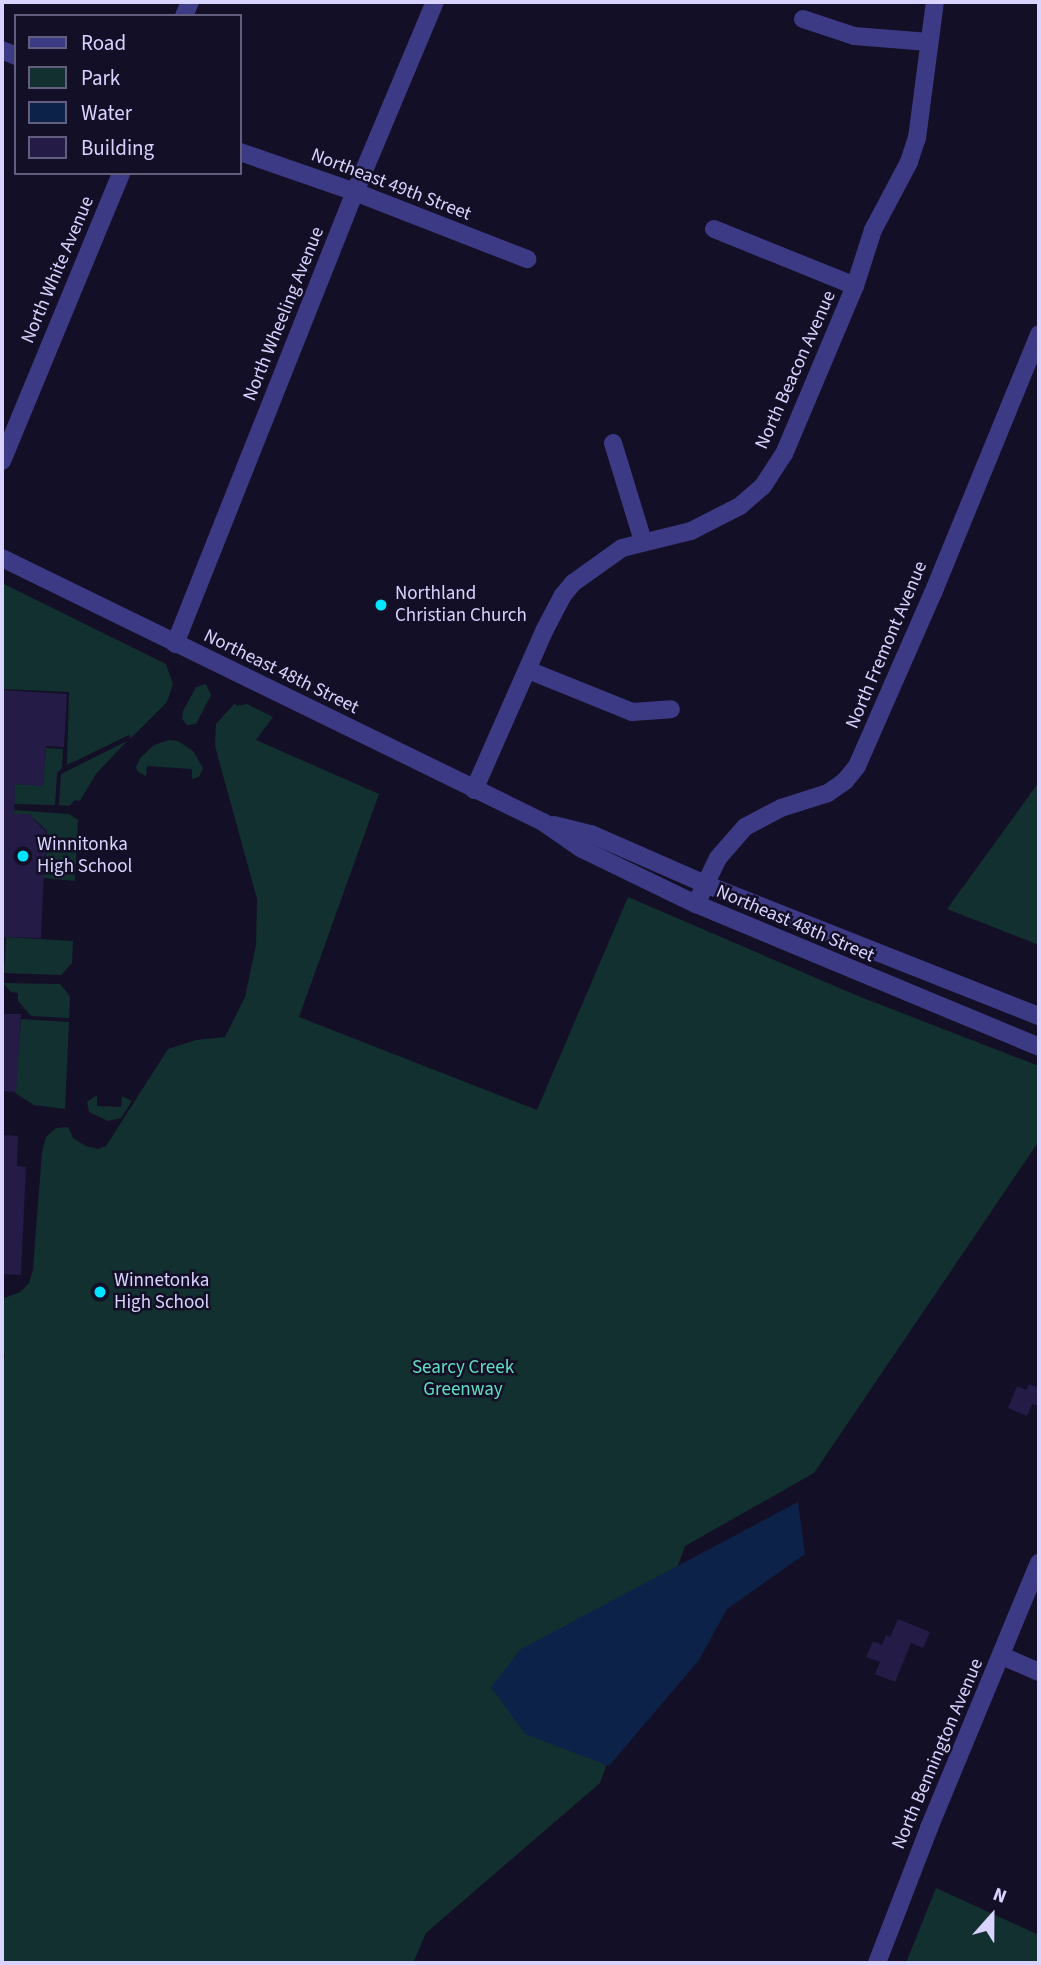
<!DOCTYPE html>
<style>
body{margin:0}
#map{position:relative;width:1041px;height:1965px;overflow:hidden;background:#130f26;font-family:"Source Sans 3",sans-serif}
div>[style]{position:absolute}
.green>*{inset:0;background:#12302f}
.water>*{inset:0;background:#0c2248}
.building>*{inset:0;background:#241b47}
.minor>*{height:18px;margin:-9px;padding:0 9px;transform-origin:9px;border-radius:9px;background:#3d3a85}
.dots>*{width:19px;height:19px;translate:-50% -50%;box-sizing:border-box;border:4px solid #130f26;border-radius:50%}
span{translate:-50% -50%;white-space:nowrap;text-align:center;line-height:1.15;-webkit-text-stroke:5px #130f26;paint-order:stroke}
.street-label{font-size:19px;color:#d9d4ff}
.poi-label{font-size:19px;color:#d9d4ff}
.left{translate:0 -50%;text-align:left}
.park-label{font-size:19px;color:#5fe0c0}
.frame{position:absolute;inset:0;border:4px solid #d9d4ff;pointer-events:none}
.legend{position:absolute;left:14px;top:14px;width:228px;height:161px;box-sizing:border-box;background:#130f26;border:2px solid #625e7d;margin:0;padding:9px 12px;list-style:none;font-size:21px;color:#d9d4ff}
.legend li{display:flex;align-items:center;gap:14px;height:35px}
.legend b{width:35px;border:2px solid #625e7d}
.north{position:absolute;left:957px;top:1881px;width:70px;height:70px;-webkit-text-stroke:5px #130f26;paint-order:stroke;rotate:21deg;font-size:19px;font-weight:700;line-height:28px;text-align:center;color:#d9d4ff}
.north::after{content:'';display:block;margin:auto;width:24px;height:32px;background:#d9d4ff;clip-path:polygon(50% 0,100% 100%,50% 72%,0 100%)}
</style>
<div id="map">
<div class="green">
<div style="clip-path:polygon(2px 583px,166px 664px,173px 684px,167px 702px,131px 738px,129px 735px,67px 765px,69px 692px,2px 689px)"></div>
<div style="clip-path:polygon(206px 684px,211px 695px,196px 724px,187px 725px,182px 719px,183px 711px,196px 687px)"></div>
<div style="clip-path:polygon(235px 703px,237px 706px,247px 704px,273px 717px,256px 740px,379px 794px,299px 1017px,537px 1110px,628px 897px,858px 996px,1039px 1066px,1039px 1141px,814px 1473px,685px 1546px,600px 1783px,426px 1933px,413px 1963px,2px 1963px,2px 1369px,5px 1354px,2px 1353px,2px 1299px,20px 1292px,29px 1283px,33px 1269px,42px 1152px,46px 1137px,56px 1128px,68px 1127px,73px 1138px,86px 1146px,98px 1149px,106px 1146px,168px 1049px,196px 1040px,225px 1037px,245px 997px,256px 945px,257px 899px,215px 746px,216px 724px)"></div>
<div style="clip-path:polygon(169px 740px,178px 741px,193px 751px,203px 768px,199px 777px,192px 779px,192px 769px,147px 766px,146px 776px,138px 772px,136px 767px,140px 758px,154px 745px)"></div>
<div style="clip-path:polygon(127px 741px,96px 774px,80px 801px,75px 800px,69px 806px,59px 805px,61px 774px)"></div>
<div style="clip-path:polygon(46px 748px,63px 749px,62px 768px,57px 773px,55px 805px,14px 804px,15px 784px,43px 785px)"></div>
<div style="clip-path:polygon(1039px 782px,1039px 945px,947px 909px)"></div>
<div style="clip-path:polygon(14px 810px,69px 814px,78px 820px,75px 881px,44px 878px,47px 831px,29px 814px,14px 814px)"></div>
<div style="clip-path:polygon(6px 937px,73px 941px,72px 963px,61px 975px,4px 973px)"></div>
<div style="clip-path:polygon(3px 983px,60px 984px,70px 996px,69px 1018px,31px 1016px,18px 1001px,18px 993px,11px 992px)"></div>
<div style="clip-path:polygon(21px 1019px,69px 1022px,65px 1109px,34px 1105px,15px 1093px)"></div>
<div style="clip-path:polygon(97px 1095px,97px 1106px,121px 1107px,122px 1096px,132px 1101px,121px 1118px,108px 1121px,89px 1112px,87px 1102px)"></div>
<div style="clip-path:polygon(936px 1888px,1039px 1935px,1039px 1963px,906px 1963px)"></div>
</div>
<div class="water">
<div style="clip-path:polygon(798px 1502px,805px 1554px,727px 1609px,699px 1660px,609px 1766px,525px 1734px,491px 1687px,521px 1649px)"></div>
</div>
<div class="building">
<div style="clip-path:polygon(2px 690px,67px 694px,64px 747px,46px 746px,43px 786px,15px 784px,14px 814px,29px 814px,46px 832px,41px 938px,2px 937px)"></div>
<div style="clip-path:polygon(2px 1014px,21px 1014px,16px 1092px,2px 1091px)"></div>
<div style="clip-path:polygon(2px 1135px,18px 1136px,17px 1166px,26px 1167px,21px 1275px,2px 1274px)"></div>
<div style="clip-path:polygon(1029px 1384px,1039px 1388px,1039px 1406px,1032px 1404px,1027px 1416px,1008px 1408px,1017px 1386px,1026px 1390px)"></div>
<div style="clip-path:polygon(898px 1619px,930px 1632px,923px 1648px,911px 1643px,895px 1682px,875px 1674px,880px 1662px,866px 1657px,873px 1641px,882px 1645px,886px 1635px,890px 1637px)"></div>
</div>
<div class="minor">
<div style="left:184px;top:16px;width:15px;rotate:-67deg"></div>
<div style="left:803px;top:19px;width:54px;rotate:18.4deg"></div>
<div style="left:854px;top:36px;width:75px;rotate:4.6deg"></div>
<div style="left:2px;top:50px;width:15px;rotate:23deg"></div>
<div style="left:240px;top:152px;width:122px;rotate:19.2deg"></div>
<div style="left:355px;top:192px;width:185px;rotate:21.3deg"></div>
<div style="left:714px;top:229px;width:152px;rotate:22deg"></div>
<div style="left:613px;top:443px;width:102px;rotate:73deg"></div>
<div style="left:2px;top:461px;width:312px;rotate:-67.5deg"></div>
<div style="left:2px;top:558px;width:602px;rotate:26.01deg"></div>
<div style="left:543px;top:822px;width:47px;rotate:34.7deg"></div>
<div style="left:582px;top:849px;width:127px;rotate:25.8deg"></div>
<div style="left:696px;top:904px;width:372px;rotate:22.6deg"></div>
<div style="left:175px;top:644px;width:487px;rotate:-68.3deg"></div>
<div style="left:355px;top:192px;width:206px;rotate:-67.2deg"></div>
<div style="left:528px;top:670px;width:112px;rotate:22deg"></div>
<div style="left:632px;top:712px;width:39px;rotate:-4deg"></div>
<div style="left:474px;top:790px;width:174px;rotate:-66.2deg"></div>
<div style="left:544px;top:631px;width:41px;rotate:-62.2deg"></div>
<div style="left:563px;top:595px;width:16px;rotate:-50deg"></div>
<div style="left:573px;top:583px;width:60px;rotate:-35.5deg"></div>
<div style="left:622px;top:548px;width:71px;rotate:-13.8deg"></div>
<div style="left:691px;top:531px;width:55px;rotate:-27deg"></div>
<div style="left:740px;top:506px;width:30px;rotate:-41deg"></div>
<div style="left:763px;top:486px;width:38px;rotate:-57deg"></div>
<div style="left:784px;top:454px;width:182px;rotate:-67.1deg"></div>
<div style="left:855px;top:286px;width:59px;rotate:-72.2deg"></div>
<div style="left:873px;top:230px;width:77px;rotate:-62.1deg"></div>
<div style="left:909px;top:162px;width:25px;rotate:-72deg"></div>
<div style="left:917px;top:138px;width:137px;rotate:-82.5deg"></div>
<div style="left:554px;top:825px;width:38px;rotate:14deg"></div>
<div style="left:591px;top:834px;width:124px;rotate:23.7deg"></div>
<div style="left:705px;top:884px;width:359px;rotate:21.6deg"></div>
<div style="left:696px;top:904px;width:51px;rotate:-64.4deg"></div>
<div style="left:718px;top:858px;width:41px;rotate:-48.9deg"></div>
<div style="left:745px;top:827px;width:41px;rotate:-27.8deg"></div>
<div style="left:781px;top:808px;width:49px;rotate:-17.7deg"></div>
<div style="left:828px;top:793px;width:21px;rotate:-35deg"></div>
<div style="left:845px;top:781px;width:19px;rotate:-51deg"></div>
<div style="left:857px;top:766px;width:189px;rotate:-66.3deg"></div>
<div style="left:933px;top:593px;width:280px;rotate:-67.7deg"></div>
<div style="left:1002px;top:1656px;width:40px;rotate:23.4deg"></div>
<div style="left:877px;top:1963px;width:145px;rotate:-68.9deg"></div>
<div style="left:929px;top:1828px;width:287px;rotate:-67.5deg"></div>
</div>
<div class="dots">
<div style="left:381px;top:605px;background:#00e5ff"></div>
<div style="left:23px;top:856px;background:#00e5ff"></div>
<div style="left:100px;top:1292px;background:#00e5ff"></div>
</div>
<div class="street-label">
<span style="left:391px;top:185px;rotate:21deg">Northeast 49th Street</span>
<span style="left:58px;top:270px;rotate:-67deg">North White Avenue</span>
<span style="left:284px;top:314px;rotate:-68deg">North Wheeling Avenue</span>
<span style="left:796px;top:370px;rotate:-66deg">North Beacon Avenue</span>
<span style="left:887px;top:645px;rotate:-67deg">North Fremont Avenue</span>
<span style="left:281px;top:672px;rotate:26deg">Northeast 48th Street</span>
<span style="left:795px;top:924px;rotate:23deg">Northeast 48th Street</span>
<span style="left:938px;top:1754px;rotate:-67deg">North Bennington Avenue</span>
</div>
<div class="poi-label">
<span class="left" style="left:395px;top:605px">Northland<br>Christian Church</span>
<span class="left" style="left:37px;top:856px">Winnitonka<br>High School</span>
<span class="left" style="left:114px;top:1292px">Winnetonka<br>High School</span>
</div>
<div class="park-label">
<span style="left:463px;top:1379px">Searcy Creek<br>Greenway</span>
</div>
<div class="frame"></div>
<ul class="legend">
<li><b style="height:9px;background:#3d3a85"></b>Road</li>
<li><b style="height:19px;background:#12302f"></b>Park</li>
<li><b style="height:19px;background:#0c2248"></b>Water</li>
<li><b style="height:19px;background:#241b47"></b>Building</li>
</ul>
<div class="north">N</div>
</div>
